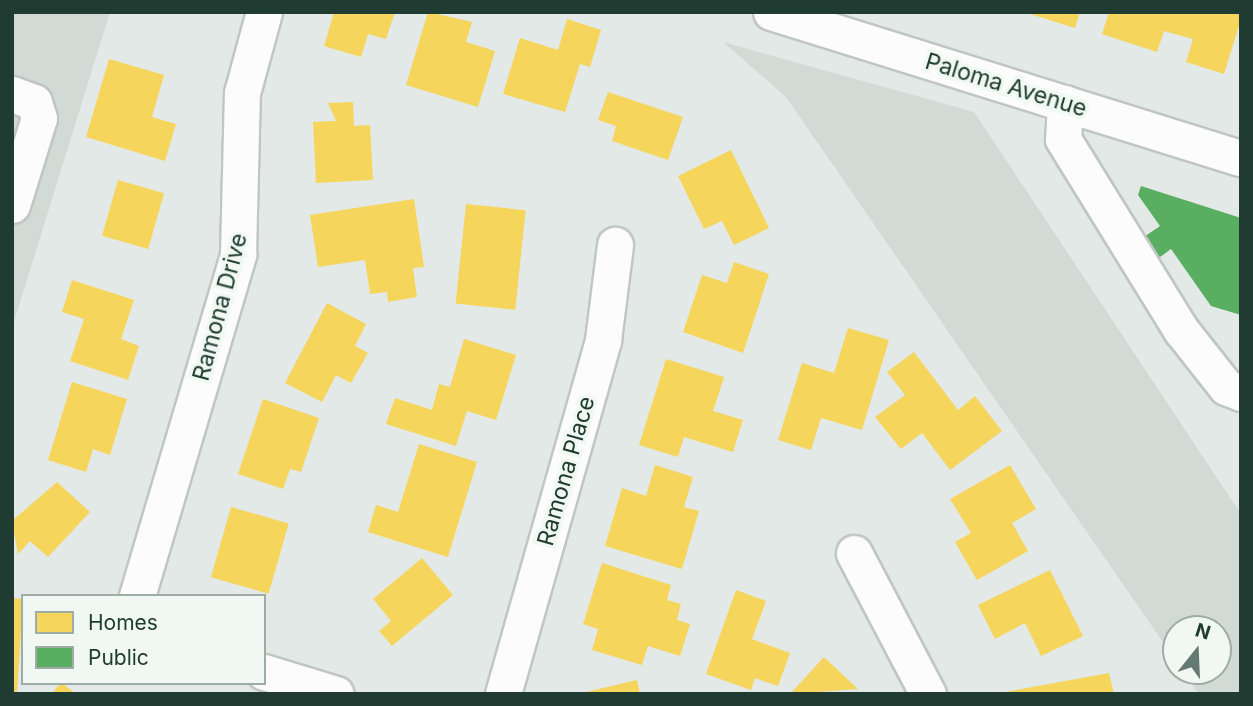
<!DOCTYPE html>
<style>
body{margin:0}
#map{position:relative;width:1253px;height:706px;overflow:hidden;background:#e3e9e6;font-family:Inter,sans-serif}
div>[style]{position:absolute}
.built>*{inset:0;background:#d1dad5}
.homes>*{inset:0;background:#f6d55c;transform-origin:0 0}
.public>*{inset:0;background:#5aae61}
.roads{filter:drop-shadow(2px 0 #c0c6c3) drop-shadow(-2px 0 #c0c6c3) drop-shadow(0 2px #c0c6c3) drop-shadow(0 -2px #c0c6c3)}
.minor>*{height:35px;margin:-17.5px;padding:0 17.5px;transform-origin:17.5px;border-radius:17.5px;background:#fbfcfb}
span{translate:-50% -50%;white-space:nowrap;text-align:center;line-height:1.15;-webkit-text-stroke:7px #f1f8f4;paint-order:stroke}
.street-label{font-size:23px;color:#203c32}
.frame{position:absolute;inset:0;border:14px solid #203c32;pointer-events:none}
.legend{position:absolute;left:21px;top:594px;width:245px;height:91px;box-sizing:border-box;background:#f1f8f4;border:2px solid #9dada6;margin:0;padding:9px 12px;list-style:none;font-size:21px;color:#203c32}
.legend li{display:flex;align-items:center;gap:14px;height:35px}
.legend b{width:35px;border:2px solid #9dada6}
.north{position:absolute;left:1162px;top:615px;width:70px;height:70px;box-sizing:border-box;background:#f1f8f4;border:2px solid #9dada6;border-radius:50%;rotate:18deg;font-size:19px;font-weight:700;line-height:28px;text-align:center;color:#203c32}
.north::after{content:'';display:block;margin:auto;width:24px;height:32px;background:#647971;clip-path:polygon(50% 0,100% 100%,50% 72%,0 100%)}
</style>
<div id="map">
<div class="built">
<div style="clip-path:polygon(12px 12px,110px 12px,12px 328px)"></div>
<div style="clip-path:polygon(723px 42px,974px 112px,1241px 514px,1241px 694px,1199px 694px,1183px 671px,1218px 671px,1218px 629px,1176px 629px,1176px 661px,786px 97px)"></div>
</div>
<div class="homes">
<div style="clip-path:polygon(334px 12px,395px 12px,386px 39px,368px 34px,361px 57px,324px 46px)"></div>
<div style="clip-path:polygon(428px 12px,472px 22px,466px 42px,495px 51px,478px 107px,406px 85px)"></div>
<div style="clip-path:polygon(1024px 12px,1080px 12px,1075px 28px)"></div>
<div style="clip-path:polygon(1109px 12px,1241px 12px,1241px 19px,1224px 74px,1186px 62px,1193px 39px,1164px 31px,1157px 52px,1102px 34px)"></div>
<div style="clip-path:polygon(567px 19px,601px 30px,590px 67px,580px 64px,565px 112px,503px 94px,520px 38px,558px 50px)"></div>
<div style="clip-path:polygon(109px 59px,164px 75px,152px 117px,176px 124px,165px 161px,86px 137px)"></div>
<div style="clip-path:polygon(608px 92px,683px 117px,668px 160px,612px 141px,616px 126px,598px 120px)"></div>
<div style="clip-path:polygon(353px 102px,354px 126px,370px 125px,373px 180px,316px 183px,313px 122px,336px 121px,328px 103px)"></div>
<div style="clip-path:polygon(731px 150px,769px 228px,734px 245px,722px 221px,704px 229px,678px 176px)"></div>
<div style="left:118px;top:180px;width:48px;height:58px;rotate:16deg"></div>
<div style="clip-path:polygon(414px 199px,424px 267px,413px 268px,417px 297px,388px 302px,387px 292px,370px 294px,365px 260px,318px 267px,310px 215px)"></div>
<div style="left:466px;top:204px;width:60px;height:100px;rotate:6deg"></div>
<div style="clip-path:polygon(734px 262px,769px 274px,743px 353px,683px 332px,702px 275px,727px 283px)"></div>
<div style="clip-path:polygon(72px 280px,134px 300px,121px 339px,139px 346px,128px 380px,70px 361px,84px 319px,62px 312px)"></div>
<div style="clip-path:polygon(327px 303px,366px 324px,355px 346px,368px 353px,351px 383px,336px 375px,322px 402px,285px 383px)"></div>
<div style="clip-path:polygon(848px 328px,889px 340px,862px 430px,821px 418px,811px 450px,778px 440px,802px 363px,834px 373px)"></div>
<div style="clip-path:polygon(464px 339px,516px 355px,496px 420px,467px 411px,456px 446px,386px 424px,395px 398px,432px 410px,439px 384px,450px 387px)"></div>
<div style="clip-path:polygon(914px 352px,958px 410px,975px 396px,1002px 431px,950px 470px,922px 433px,901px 449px,875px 417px,905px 395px,887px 372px)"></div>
<div style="clip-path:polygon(666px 359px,724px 377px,713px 411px,743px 420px,733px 452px,684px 437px,678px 457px,639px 445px)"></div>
<div style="clip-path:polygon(72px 382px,127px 399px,110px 455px,93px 449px,86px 472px,48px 460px)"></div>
<div style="clip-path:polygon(263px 399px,319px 418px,301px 472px,290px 469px,283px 489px,238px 474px)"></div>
<div style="clip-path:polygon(419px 444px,477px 462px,448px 557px,368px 532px,376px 505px,398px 512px)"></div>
<div style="clip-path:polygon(655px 465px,693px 477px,684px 507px,699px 511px,682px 569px,605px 546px,622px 488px,646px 496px)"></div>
<div style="clip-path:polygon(1010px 465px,1036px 509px,1012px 523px,1028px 551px,977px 580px,955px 542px,971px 533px,950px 499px)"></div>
<div style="clip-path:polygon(57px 482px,90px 512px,48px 557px,30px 541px,18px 554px,12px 521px)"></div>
<div style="left:231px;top:507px;width:60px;height:73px;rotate:16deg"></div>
<div style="clip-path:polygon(422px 558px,453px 595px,392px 646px,379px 631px,391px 621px,373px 599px)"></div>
<div style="clip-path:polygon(602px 563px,671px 585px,667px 600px,681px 604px,677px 620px,690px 624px,680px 656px,648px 646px,642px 665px,592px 650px,598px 629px,583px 624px)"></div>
<div style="clip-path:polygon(1050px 570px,1083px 636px,1041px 656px,1025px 623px,995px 639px,978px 605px)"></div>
<div style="clip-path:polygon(736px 590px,766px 601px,752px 639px,790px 653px,778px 686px,755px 678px,751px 690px,706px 674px)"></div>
<div style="clip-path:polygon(12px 598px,23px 599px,17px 694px,12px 694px)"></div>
<div style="clip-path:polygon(824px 657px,858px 689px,790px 694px)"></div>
<div style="clip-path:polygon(1109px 673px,1114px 694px,1005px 694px,1005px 692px)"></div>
<div style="clip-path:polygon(637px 680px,640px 694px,582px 694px,582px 693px)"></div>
<div style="clip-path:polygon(60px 683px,62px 683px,76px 694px,52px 694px)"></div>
</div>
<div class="public">
<div style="clip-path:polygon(1141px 186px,1241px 218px,1241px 315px,1211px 306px,1171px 249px,1156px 260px,1141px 239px,1160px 226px,1138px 195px)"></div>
</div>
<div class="roads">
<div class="minor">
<div style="left:771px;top:12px;width:492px;rotate:17.3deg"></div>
<div style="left:12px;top:94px;width:23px;rotate:20deg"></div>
<div style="left:34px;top:102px;width:17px;rotate:73deg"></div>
<div style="left:39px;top:118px;width:91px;rotate:107.2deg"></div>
<div style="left:1065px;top:103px;width:36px;rotate:93deg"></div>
<div style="left:1063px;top:139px;width:225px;rotate:58.3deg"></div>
<div style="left:1181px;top:330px;width:73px;rotate:51.7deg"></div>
<div style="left:1226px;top:387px;width:16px;rotate:22deg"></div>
<div style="left:854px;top:553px;width:159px;rotate:62.3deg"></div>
<div style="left:137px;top:596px;width:357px;rotate:-73.5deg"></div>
<div style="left:238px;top:254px;width:161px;rotate:-88.6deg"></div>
<div style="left:242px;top:93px;width:84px;rotate:-74.8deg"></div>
<div style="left:264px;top:672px;width:75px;rotate:17deg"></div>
<div style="left:503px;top:694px;width:368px;rotate:-74.2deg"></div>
<div style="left:603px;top:340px;width:96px;rotate:-82.8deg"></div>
</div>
</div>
<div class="street-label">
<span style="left:1006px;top:85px;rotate:17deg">Paloma Avenue</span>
<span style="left:220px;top:307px;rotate:-75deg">Ramona Drive</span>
<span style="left:566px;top:471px;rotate:-74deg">Ramona Place</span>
</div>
<div class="frame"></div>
<ul class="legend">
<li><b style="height:19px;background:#f6d55c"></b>Homes</li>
<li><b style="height:19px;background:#5aae61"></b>Public</li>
</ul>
<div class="north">N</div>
</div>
